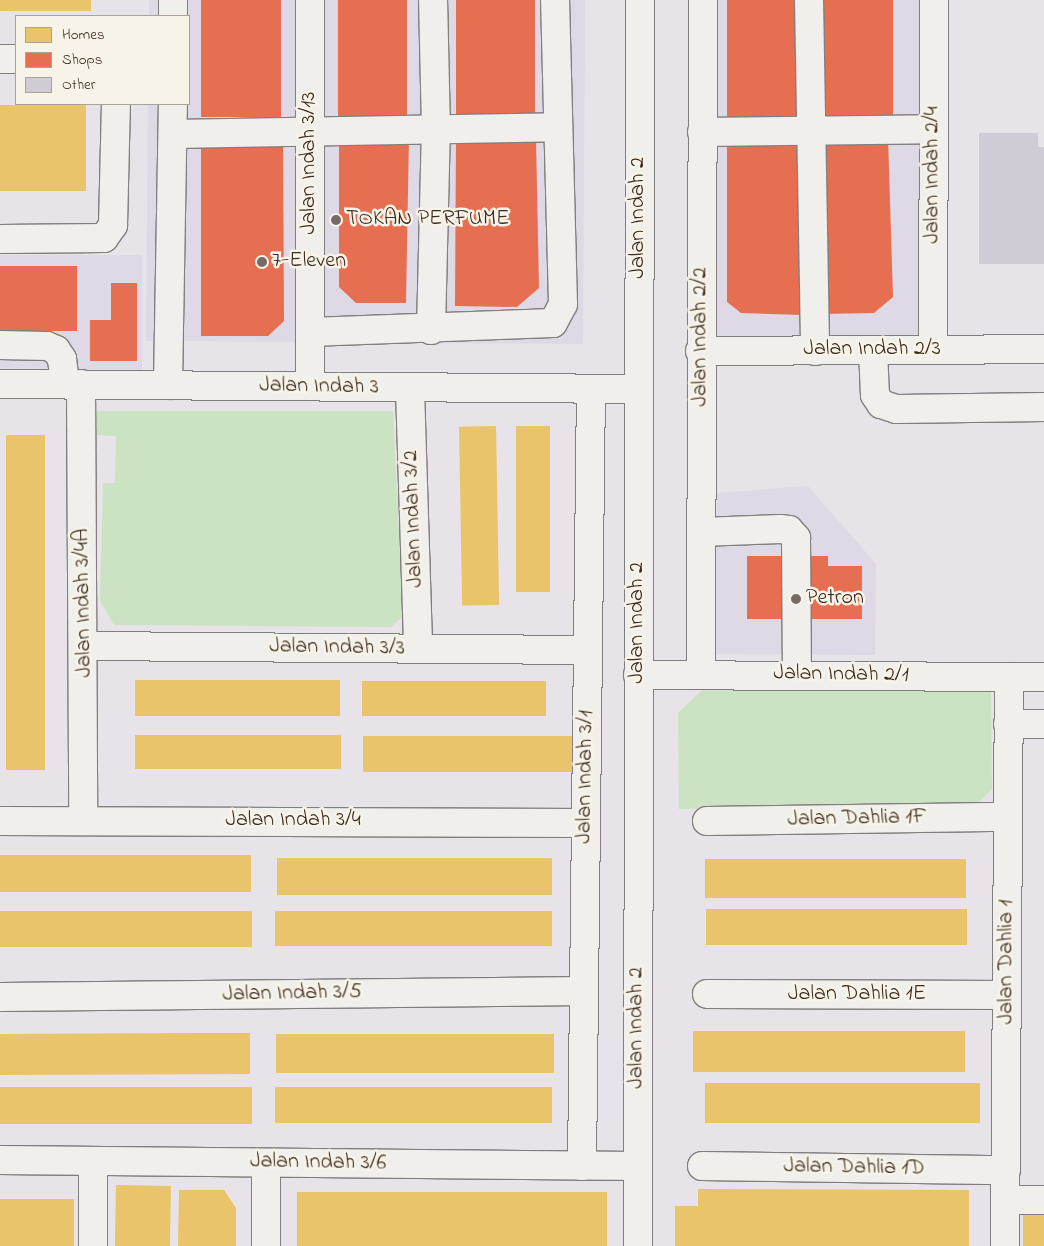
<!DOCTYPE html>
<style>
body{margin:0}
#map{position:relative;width:1044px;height:1246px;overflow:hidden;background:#e7e3e8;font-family:"Indie Flower",sans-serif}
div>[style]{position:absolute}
.built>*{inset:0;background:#dfd8e5;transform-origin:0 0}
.green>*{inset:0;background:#cbe3c2}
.homes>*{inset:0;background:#e9c46a;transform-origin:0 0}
.shops>*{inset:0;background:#e76f51;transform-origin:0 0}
.building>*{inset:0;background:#d0cbd5}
.roads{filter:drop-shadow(1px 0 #837e7e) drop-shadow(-1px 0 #837e7e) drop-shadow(0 1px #837e7e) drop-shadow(0 -1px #837e7e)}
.minor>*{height:28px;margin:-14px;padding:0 14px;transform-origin:14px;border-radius:14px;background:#f0efec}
.dots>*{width:14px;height:14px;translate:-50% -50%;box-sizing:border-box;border:2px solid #f7f3e8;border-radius:50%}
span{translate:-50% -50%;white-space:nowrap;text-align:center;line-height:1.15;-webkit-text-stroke:5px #f7f3e8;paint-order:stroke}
.street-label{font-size:22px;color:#3b2a1e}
.poi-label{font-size:22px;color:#3b2a1e}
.left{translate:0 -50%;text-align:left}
.legend{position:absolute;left:15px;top:15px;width:175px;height:90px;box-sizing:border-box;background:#f7f3e8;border:1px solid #aca397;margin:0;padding:6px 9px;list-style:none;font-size:15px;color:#3b2a1e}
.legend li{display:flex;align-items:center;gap:10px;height:25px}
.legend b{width:25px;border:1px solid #aca397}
</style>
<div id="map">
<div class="built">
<div style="clip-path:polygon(149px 0,585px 0,583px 344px,146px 341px,148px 104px,189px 104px,189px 16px,149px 16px)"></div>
<div style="left:712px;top:0;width:212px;height:344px"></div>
<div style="left:0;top:255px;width:142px;height:121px"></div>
<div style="clip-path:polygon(808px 486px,876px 564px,875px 655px,715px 654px,717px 493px)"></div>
</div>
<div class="green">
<div style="clip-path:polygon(89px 411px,393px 411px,403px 616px,391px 627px,114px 625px,100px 601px,103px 483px,115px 483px,116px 436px,89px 435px)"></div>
<div style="clip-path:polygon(703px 689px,991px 691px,992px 789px,978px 803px,679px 809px,678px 713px)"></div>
</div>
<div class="homes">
<div style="left:0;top:0;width:91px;height:11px"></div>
<div style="left:0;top:105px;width:86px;height:86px"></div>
<div style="left:496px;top:426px;width:179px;height:37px;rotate:89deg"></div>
<div style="left:516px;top:426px;width:34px;height:166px"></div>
<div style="left:6px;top:435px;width:39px;height:335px"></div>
<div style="left:135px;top:680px;width:205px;height:36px"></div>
<div style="left:362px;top:681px;width:184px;height:35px"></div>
<div style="left:135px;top:735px;width:206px;height:34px"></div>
<div style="left:363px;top:736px;width:209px;height:36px"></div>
<div style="left:251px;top:855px;width:37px;height:251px;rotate:90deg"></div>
<div style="left:277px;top:858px;width:275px;height:37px"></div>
<div style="left:705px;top:859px;width:261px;height:39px"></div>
<div style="left:706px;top:909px;width:261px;height:36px"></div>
<div style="left:0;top:911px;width:252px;height:36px"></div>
<div style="left:552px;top:911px;width:35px;height:277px;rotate:90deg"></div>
<div style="left:693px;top:1031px;width:272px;height:41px"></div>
<div style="clip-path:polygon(195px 1033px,250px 1033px,250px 1074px,0 1075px,0 1034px)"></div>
<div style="left:276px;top:1034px;width:278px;height:39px"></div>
<div style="left:705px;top:1083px;width:275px;height:40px"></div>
<div style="left:0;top:1087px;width:252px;height:37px"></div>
<div style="left:275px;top:1087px;width:277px;height:36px"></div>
<div style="left:116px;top:1185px;width:55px;height:61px;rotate:1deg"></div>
<div style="clip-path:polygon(698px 1189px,969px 1190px,969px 1246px,675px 1246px,675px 1206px,698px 1206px)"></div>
<div style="clip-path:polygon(179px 1190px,224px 1190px,236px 1208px,236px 1246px,178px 1246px)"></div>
<div style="left:297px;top:1192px;width:310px;height:54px"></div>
<div style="left:0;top:1199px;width:74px;height:47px"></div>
<div style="left:1023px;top:1211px;width:21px;height:35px"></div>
</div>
<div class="shops">
<div style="left:201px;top:0;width:80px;height:117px"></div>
<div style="left:338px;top:0;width:69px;height:117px"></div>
<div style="left:456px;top:0;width:79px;height:117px"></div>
<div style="left:727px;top:0;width:75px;height:118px"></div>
<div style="left:821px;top:0;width:72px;height:115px"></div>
<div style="clip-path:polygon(339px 136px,409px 136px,406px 303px,356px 303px,339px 287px)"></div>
<div style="clip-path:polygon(456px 136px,536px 138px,539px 288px,517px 307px,455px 306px)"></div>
<div style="clip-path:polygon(823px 136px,888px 138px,893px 297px,874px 313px,821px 314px)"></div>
<div style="clip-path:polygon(283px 138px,284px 321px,268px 336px,201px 336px,201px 139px)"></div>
<div style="clip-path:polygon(727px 138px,804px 138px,804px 315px,741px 313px,727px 302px)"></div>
<div style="left:0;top:266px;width:77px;height:65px"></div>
<div style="clip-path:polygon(111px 283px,137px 283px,137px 361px,90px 361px,90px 320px,111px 320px)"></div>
<div style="clip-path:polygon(747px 556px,828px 556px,828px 566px,862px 566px,862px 619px,747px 619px)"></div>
</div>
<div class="building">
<div style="clip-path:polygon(979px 133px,1038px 133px,1038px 147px,1044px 147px,1044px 264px,979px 264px)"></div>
</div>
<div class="roads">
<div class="minor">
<div style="left:310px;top:0;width:386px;rotate:90deg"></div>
<div style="left:809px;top:0;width:351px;rotate:89deg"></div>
<div style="left:173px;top:16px;width:16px;rotate:-90deg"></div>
<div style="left:0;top:59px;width:16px"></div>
<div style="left:702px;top:132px;width:231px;rotate:-0.7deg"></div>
<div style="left:173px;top:134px;width:385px;rotate:-1deg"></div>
<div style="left:0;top:239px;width:104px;rotate:-0.6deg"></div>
<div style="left:104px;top:238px;width:16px;rotate:-55deg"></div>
<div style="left:113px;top:225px;width:121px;rotate:-88.6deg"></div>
<div style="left:431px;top:330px;width:200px;rotate:-88.6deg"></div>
<div style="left:436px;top:130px;width:130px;rotate:-91.3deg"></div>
<div style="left:310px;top:332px;width:243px;rotate:-2.1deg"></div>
<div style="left:553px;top:323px;width:21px;rotate:-62deg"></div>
<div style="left:563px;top:304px;width:304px;rotate:-91.5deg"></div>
<div style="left:0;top:345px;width:47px;rotate:1.2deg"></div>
<div style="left:47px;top:346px;width:10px;rotate:24deg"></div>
<div style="left:56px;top:350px;width:11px;rotate:56deg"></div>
<div style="left:62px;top:359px;width:25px;rotate:83deg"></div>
<div style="left:873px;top:350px;width:45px;rotate:87.5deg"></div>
<div style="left:875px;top:395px;width:11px;rotate:56deg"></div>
<div style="left:881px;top:404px;width:16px;rotate:18deg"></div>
<div style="left:896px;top:409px;width:148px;rotate:-0.8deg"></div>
<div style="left:933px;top:350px;width:350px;rotate:-89.8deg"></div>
<div style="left:700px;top:351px;width:344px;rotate:-0.3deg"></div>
<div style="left:0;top:384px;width:638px;rotate:0.45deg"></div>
<div style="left:81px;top:384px;width:437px;rotate:89.7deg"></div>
<div style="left:168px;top:385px;width:281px;rotate:-89deg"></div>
<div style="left:410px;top:389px;width:260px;rotate:88.2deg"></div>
<div style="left:701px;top:532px;width:79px;rotate:-2.2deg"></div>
<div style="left:780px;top:529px;width:9px;rotate:6deg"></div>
<div style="left:789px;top:530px;width:11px;rotate:49deg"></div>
<div style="left:796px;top:538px;width:137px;rotate:89.6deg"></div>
<div style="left:86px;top:646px;width:501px;rotate:0.46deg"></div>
<div style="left:701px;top:674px;width:674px;rotate:-89.83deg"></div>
<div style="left:638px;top:675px;width:406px;rotate:0.3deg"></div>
<div style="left:1008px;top:724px;width:36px"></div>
<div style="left:0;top:821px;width:586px;rotate:0.2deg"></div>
<div style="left:707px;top:821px;width:301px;rotate:-0.8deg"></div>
<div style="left:707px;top:994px;width:300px;rotate:0.2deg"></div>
<div style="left:0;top:997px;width:584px;rotate:-0.59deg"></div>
<div style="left:0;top:1160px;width:637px;rotate:0.54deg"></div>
<div style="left:93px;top:1161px;width:85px;rotate:90deg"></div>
<div style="left:582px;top:1166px;width:777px;rotate:-89.34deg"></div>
<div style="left:702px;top:1166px;width:304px;rotate:0.8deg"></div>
<div style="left:1006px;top:1200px;width:38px"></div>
<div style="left:266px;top:1246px;width:83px;rotate:-90deg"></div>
<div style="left:638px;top:1246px;width:1246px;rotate:-89.91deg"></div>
<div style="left:1005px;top:1246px;width:569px;rotate:-89.6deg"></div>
</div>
</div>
<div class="dots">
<div style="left:336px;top:220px;background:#776b65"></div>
<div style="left:262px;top:262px;background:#776b65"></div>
<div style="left:796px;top:599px;background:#776b65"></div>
</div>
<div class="street-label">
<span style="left:310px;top:163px;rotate:-90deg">Jalan Indah 3/13</span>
<span style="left:933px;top:175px;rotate:-90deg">Jalan Indah 2/4</span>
<span style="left:639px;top:218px;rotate:-90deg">Jalan Indah 2</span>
<span style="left:701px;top:337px;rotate:-90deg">Jalan Indah 2/2</span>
<span style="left:872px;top:350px">Jalan Indah 2/3</span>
<span style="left:319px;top:387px;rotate:1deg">Jalan Indah 3</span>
<span style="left:414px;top:519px;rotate:-92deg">Jalan Indah 3/2</span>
<span style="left:84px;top:603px;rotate:-91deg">Jalan Indah 3/4A</span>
<span style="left:638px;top:623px;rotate:-90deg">Jalan Indah 2</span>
<span style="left:337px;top:648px;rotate:1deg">Jalan Indah 3/3</span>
<span style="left:841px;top:675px;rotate:1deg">Jalan Indah 2/1</span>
<span style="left:586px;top:777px;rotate:-89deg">Jalan Indah 3/1</span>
<span style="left:857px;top:819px;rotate:-1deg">Jalan Dahlia 1F</span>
<span style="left:293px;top:821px">Jalan Indah 3/4</span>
<span style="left:1007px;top:962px;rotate:-90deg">Jalan Dahlia 1</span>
<span style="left:292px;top:994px;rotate:-1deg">Jalan Indah 3/5</span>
<span style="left:857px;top:995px">Jalan Dahlia 1E</span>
<span style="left:637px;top:1028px;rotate:-90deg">Jalan Indah 2</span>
<span style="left:318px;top:1163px;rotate:1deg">Jalan Indah 3/6</span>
<span style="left:854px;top:1168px;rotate:1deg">Jalan Dahlia 1D</span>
</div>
<div class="poi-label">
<span class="left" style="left:346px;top:220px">TOKAN PERFUME</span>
<span class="left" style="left:272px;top:262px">7-Eleven</span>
<span class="left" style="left:806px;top:599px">Petron</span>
</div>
<ul class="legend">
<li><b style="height:14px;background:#e9c46a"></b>Homes</li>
<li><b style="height:14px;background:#e76f51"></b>Shops</li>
<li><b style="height:14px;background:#d0cbd5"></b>Other</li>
</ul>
</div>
